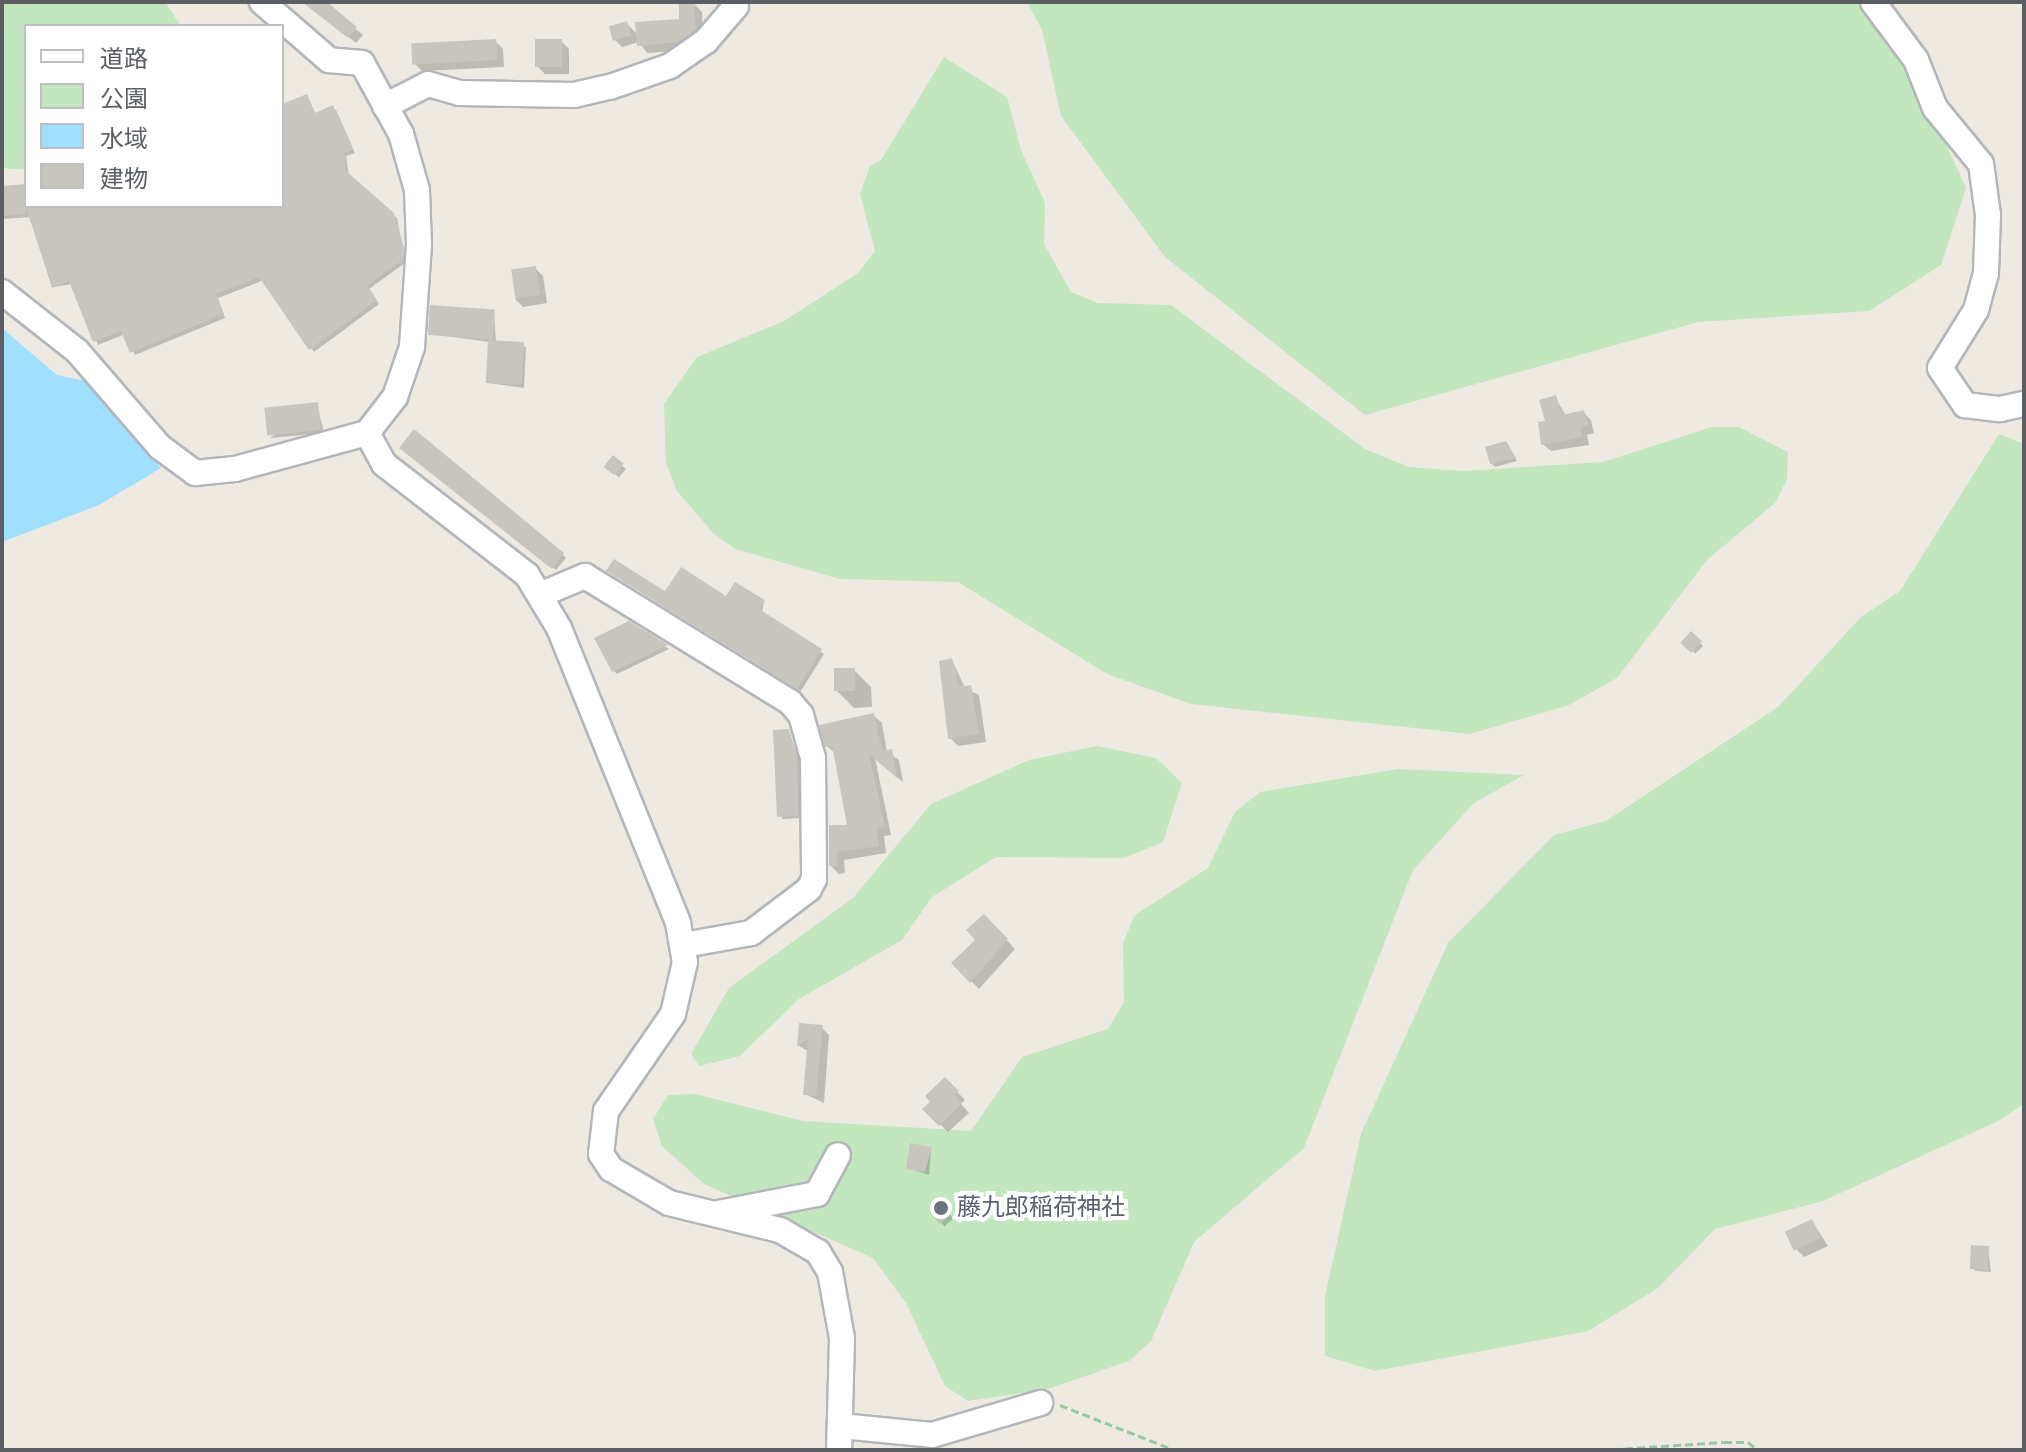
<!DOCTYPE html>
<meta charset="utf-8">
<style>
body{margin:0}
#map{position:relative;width:2026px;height:1452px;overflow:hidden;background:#eeeae2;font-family:"Fira Sans Condensed","Noto Sans JP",sans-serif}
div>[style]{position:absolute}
.green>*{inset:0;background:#c2e6be}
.water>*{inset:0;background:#a1dfff}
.shadow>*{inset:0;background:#0003;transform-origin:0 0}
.building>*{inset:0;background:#c8c5bf;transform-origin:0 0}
.path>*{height:3px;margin-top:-1.5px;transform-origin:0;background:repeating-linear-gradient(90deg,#99c9a1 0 8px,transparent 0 12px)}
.roads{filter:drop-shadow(2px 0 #b3b6ba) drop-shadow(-2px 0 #b3b6ba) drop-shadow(0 2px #b3b6ba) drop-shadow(0 -2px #b3b6ba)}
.minor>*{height:24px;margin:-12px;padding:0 12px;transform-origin:12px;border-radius:12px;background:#fff}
.dots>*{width:22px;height:22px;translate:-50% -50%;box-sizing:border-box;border:4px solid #fff;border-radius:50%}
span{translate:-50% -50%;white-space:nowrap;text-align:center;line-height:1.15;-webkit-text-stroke:8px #fff;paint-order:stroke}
.worship-label{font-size:24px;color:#5b616d}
.left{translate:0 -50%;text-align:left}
.frame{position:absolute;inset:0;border:4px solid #5b5f63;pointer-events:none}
.legend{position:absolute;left:24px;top:24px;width:260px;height:184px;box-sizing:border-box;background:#fff;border:2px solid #bdbfc1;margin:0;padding:10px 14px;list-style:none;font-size:24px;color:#5b5f63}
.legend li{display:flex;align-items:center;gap:16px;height:40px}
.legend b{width:40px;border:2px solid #bdbfc1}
</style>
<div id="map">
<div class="green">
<div style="clip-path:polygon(2px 2px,165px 2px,181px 26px,26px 26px,26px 170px,2px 168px)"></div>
<div style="clip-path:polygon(1027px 2px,1865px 2px,1919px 86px,1966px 188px,1941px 265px,1869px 311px,1698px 322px,1365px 415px,1165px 257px,1061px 116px,1042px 30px)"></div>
<div style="clip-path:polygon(944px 57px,1007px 97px,1021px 150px,1045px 203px,1044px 244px,1071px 292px,1098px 303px,1171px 305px,1365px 449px,1409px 467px,1462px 471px,1603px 462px,1712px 427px,1739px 427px,1788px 452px,1787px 479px,1775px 503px,1707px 560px,1617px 678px,1569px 705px,1470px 734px,1191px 704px,1107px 674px,958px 582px,840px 579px,735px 549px,713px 533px,677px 491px,666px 463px,664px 404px,697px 357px,784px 321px,858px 273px,875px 251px,860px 194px,870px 166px,881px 160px)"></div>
<div style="clip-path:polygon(1999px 434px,2024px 444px,2024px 1104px,1998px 1121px,1823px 1201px,1715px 1229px,1658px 1288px,1588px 1331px,1375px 1371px,1325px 1356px,1325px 1296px,1361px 1134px,1448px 943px,1554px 835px,1606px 821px,1778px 707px,1861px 617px,1900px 591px)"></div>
<div style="clip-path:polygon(1097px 746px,1156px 758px,1182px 783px,1163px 842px,1124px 858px,996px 857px,932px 897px,902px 940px,799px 999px,740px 1056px,699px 1066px,691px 1054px,729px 988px,853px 898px,931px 804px,1029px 760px)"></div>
<div style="clip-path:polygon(1398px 769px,1524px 775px,1474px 803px,1413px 870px,1304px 1148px,1194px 1242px,1151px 1341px,1129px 1361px,1048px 1389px,968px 1401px,945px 1386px,906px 1303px,873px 1258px,704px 1184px,662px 1146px,653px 1119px,668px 1095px,695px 1094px,803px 1121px,971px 1131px,1022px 1057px,1108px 1029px,1124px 1002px,1123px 943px,1135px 915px,1208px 868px,1235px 812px,1260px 792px)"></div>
</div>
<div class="water">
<div style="clip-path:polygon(2px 328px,57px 375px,90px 382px,161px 468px,99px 505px,2px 542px)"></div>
</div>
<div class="shadow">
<div style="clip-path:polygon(304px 2px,324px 2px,363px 35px,356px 43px)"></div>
<div style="clip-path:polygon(694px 4px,702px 12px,703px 38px,687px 50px,647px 53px,639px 42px,622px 47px,614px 39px,626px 23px,638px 35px,682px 21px)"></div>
<div style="clip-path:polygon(495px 41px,503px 49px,504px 67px,422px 71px,414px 63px)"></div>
<div style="clip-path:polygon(561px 41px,569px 49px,569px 74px,545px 74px,537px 66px)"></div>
<div style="clip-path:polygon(306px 96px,316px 114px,336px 110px,355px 153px,346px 156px,349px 176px,397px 218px,405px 263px,369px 289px,379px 304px,314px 352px,264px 280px,218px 298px,225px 318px,135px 355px,125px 334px,98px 345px,72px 284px,54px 287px,32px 217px,2px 219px,2px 188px,26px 186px,26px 206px,282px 206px,282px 107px)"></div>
<div style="clip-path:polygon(535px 268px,543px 276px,547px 303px,523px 307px,515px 299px)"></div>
<div style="clip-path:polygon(494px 312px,496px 342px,526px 347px,524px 388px,488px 383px,490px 342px,430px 334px)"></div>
<div style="clip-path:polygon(1555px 397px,1566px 416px,1583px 412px,1591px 420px,1594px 433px,1587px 435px,1589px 445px,1551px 451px,1543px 444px)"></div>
<div style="clip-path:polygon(317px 404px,324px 433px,270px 438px)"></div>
<div style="clip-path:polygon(1509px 447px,1517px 461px,1495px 467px,1491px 463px)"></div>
<div style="clip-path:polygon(405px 451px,563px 555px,566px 558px,556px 570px)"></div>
<div style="left:613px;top:458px;width:17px;height:11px;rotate:40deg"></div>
<div style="clip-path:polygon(612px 574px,666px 594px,764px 602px,762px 613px,824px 654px,801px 691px)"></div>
<div style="clip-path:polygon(629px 623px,669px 649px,617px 674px,614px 671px)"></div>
<div style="left:1691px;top:634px;width:17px;height:11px;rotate:45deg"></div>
<div style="clip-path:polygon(952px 660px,965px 688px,979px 695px,986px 742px,958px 746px,950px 738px)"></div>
<div style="clip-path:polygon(854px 670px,871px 687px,872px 707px,854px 708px,837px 691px)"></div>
<div style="clip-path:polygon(873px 715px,882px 723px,887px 752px,899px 760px,903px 782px,875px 758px,891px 835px,884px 836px,886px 853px,844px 860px,845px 873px,839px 874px,831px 866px,831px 827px,849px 827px,836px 754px,827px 746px)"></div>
<div style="clip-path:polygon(789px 732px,800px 763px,801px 818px,782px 819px)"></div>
<div style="clip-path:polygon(984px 916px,1015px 949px,979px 989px,954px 963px,978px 940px)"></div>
<div style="clip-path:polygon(801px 1025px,821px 1027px,829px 1035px,824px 1103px,805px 1094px,808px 1051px,799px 1046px)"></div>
<div style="clip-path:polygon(945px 1079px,965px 1100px,961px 1104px,969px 1113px,948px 1132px,925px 1109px)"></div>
<div style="clip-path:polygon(931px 1149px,929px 1175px,908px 1168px)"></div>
<div style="left:941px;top:1205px;width:18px;height:12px;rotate:47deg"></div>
<div style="clip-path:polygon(1812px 1221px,1828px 1246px,1804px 1257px,1796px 1249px)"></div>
<div style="clip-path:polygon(1988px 1248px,1991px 1272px,1976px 1271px,1972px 1268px)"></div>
</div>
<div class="building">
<div style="clip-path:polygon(302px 2px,327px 2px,357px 27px,348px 38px)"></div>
<div style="clip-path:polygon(694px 2px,696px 30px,678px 42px,637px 46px,635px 22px,679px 19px,679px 3px)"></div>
<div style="left:627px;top:21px;width:15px;height:19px;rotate:74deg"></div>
<div style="left:496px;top:39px;width:21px;height:85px;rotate:87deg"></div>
<div style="left:535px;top:39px;width:27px;height:28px"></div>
<div style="clip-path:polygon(307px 94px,315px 113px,333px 105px,353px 149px,344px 153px,346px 171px,394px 213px,404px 248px,403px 260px,367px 285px,377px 300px,309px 350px,259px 277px,216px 294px,223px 314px,130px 353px,121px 331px,93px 342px,69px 281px,52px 288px,26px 207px,26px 214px,2px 216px,2px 186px,26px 184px,26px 206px,282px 206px,282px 104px)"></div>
<div style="left:536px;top:266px;width:29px;height:25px;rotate:82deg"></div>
<div style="left:430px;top:305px;width:65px;height:30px;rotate:4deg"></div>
<div style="left:488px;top:340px;width:36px;height:43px;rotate:3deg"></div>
<div style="clip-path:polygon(1556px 395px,1562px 415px,1584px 410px,1588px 425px,1580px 428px,1583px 437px,1541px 445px,1538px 422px,1545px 421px,1539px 400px)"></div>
<div style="left:318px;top:402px;width:28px;height:54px;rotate:84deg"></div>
<div style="clip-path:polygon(414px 429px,564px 553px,552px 569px,399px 448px)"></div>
<div style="clip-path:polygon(1506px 441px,1516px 458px,1490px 464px,1485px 447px)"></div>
<div style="left:613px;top:455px;width:14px;height:15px;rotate:39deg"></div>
<div style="clip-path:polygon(614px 559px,665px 591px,681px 567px,726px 596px,735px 582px,765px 600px,759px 609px,822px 649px,797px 689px,606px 571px)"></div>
<div style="clip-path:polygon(629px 621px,668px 645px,612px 672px,594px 638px)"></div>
<div style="left:1691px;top:631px;width:15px;height:16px;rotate:42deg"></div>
<div style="clip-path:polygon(952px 658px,959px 687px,971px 685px,979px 734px,948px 739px,939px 661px)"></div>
<div style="left:855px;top:668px;width:23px;height:21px;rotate:90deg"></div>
<div style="clip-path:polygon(874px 713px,882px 751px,892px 749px,897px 778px,869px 754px,885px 827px,877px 828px,879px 846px,837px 852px,837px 866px,829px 866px,829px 825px,847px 825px,832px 745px,825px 747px,819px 725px)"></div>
<div style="clip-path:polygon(789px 729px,797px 758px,798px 816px,777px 817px,773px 730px)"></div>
<div style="clip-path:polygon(984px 914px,1008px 939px,970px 983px,951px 963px,975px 940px,966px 930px)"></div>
<div style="clip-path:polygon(799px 1023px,823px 1025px,816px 1096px,803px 1095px,808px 1038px,797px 1047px)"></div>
<div style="clip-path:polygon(945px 1077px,959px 1091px,954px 1095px,962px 1103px,939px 1126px,922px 1109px,930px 1102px,925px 1096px)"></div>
<div style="clip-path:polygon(910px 1143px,932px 1147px,925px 1172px,906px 1169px)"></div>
<div style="clip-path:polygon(940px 1202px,951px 1213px,940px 1224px,931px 1214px)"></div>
<div style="left:1812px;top:1219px;width:21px;height:30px;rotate:65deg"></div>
<div style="left:1971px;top:1245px;width:18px;height:24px;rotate:3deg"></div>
</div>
<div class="path">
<div style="left:1060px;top:1405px;width:123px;rotate:21.4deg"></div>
<div style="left:1601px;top:1450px;width:123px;rotate:-3.7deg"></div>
<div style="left:1724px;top:1442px;width:24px"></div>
<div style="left:1748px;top:1442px;width:13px;rotate:39deg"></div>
</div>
<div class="roads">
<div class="minor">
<div style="left:1873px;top:2px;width:72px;rotate:53.4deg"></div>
<div style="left:1916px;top:60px;width:52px;rotate:68.4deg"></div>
<div style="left:1935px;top:108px;width:72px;rotate:50.6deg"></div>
<div style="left:1981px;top:164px;width:51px;rotate:82.2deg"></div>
<div style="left:1988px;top:215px;width:58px;rotate:92deg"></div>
<div style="left:1986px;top:273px;width:38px;rotate:105deg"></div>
<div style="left:1976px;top:310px;width:68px;rotate:121.8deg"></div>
<div style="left:1940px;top:368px;width:45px;rotate:56deg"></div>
<div style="left:1965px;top:405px;width:35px;rotate:7deg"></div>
<div style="left:2000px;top:409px;width:25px;rotate:-12deg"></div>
<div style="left:385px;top:106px;width:48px;rotate:-27.1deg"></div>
<div style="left:428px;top:84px;width:32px;rotate:16deg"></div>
<div style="left:459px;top:93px;width:115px;rotate:1deg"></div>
<div style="left:574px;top:95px;width:37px;rotate:-13deg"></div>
<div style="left:610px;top:87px;width:64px;rotate:-19.3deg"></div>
<div style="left:670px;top:66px;width:44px;rotate:-34.8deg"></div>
<div style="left:706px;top:41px;width:46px;rotate:-49.4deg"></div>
<div style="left:2px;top:292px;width:95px;rotate:38.2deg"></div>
<div style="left:77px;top:351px;width:127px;rotate:49.2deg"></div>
<div style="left:160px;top:447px;width:44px;rotate:36.6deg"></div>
<div style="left:195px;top:473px;width:40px;rotate:-5.7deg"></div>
<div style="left:235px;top:469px;width:137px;rotate:-15.3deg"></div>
<div style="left:367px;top:433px;width:46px;rotate:-52.1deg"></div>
<div style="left:395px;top:397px;width:53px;rotate:-71.2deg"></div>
<div style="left:412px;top:347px;width:102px;rotate:-86.1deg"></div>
<div style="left:419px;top:245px;width:55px;rotate:-92.1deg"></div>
<div style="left:417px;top:190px;width:58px;rotate:-105.9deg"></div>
<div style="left:401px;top:134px;width:81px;rotate:-118.8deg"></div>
<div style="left:362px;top:63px;width:33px;rotate:-175deg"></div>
<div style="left:329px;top:60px;width:89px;rotate:-139.1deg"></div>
<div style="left:367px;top:433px;width:35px;rotate:61deg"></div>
<div style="left:384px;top:464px;width:181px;rotate:37.8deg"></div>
<div style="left:527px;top:575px;width:62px;rotate:58.9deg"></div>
<div style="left:559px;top:628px;width:318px;rotate:68deg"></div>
<div style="left:678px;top:923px;width:40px;rotate:80deg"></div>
<div style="left:685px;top:962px;width:53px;rotate:103deg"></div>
<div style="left:673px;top:1014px;width:118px;rotate:124.6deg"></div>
<div style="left:606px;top:1111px;width:43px;rotate:96.6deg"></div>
<div style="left:601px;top:1154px;width:18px;rotate:56deg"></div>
<div style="left:611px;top:1169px;width:67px;rotate:30.4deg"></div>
<div style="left:669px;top:1203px;width:114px;rotate:13.7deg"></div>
<div style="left:780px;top:1230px;width:44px;rotate:30.1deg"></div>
<div style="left:818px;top:1252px;width:23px;rotate:59deg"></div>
<div style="left:830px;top:1272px;width:67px;rotate:79.7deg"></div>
<div style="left:842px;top:1338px;width:112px;rotate:91.5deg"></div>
<div style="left:542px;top:594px;width:47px;rotate:-22.7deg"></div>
<div style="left:585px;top:576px;width:241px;rotate:31.6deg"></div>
<div style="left:790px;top:702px;width:17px;rotate:50deg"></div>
<div style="left:801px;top:715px;width:45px;rotate:74.4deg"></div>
<div style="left:813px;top:758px;width:121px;rotate:89.5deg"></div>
<div style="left:814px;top:879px;width:11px;rotate:117deg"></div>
<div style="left:809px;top:889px;width:73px;rotate:142.8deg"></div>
<div style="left:751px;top:933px;width:68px;rotate:169.8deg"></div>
<div style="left:718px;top:1213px;width:101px;rotate:-10.9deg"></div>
<div style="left:817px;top:1194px;width:44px;rotate:-61.7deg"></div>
<div style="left:841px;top:1426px;width:91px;rotate:5.6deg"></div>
<div style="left:932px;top:1435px;width:113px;rotate:-16.5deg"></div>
</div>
</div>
<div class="dots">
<div style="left:941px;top:1208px;background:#6b7280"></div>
</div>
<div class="worship-label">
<span class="left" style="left:957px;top:1208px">藤九郎稲荷神社</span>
</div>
<div class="frame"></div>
<ul class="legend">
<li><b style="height:10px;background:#fff"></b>道路</li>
<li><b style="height:22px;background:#c2e6be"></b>公園</li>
<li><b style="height:22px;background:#a1dfff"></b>水域</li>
<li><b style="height:22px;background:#c8c5bf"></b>建物</li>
</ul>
</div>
